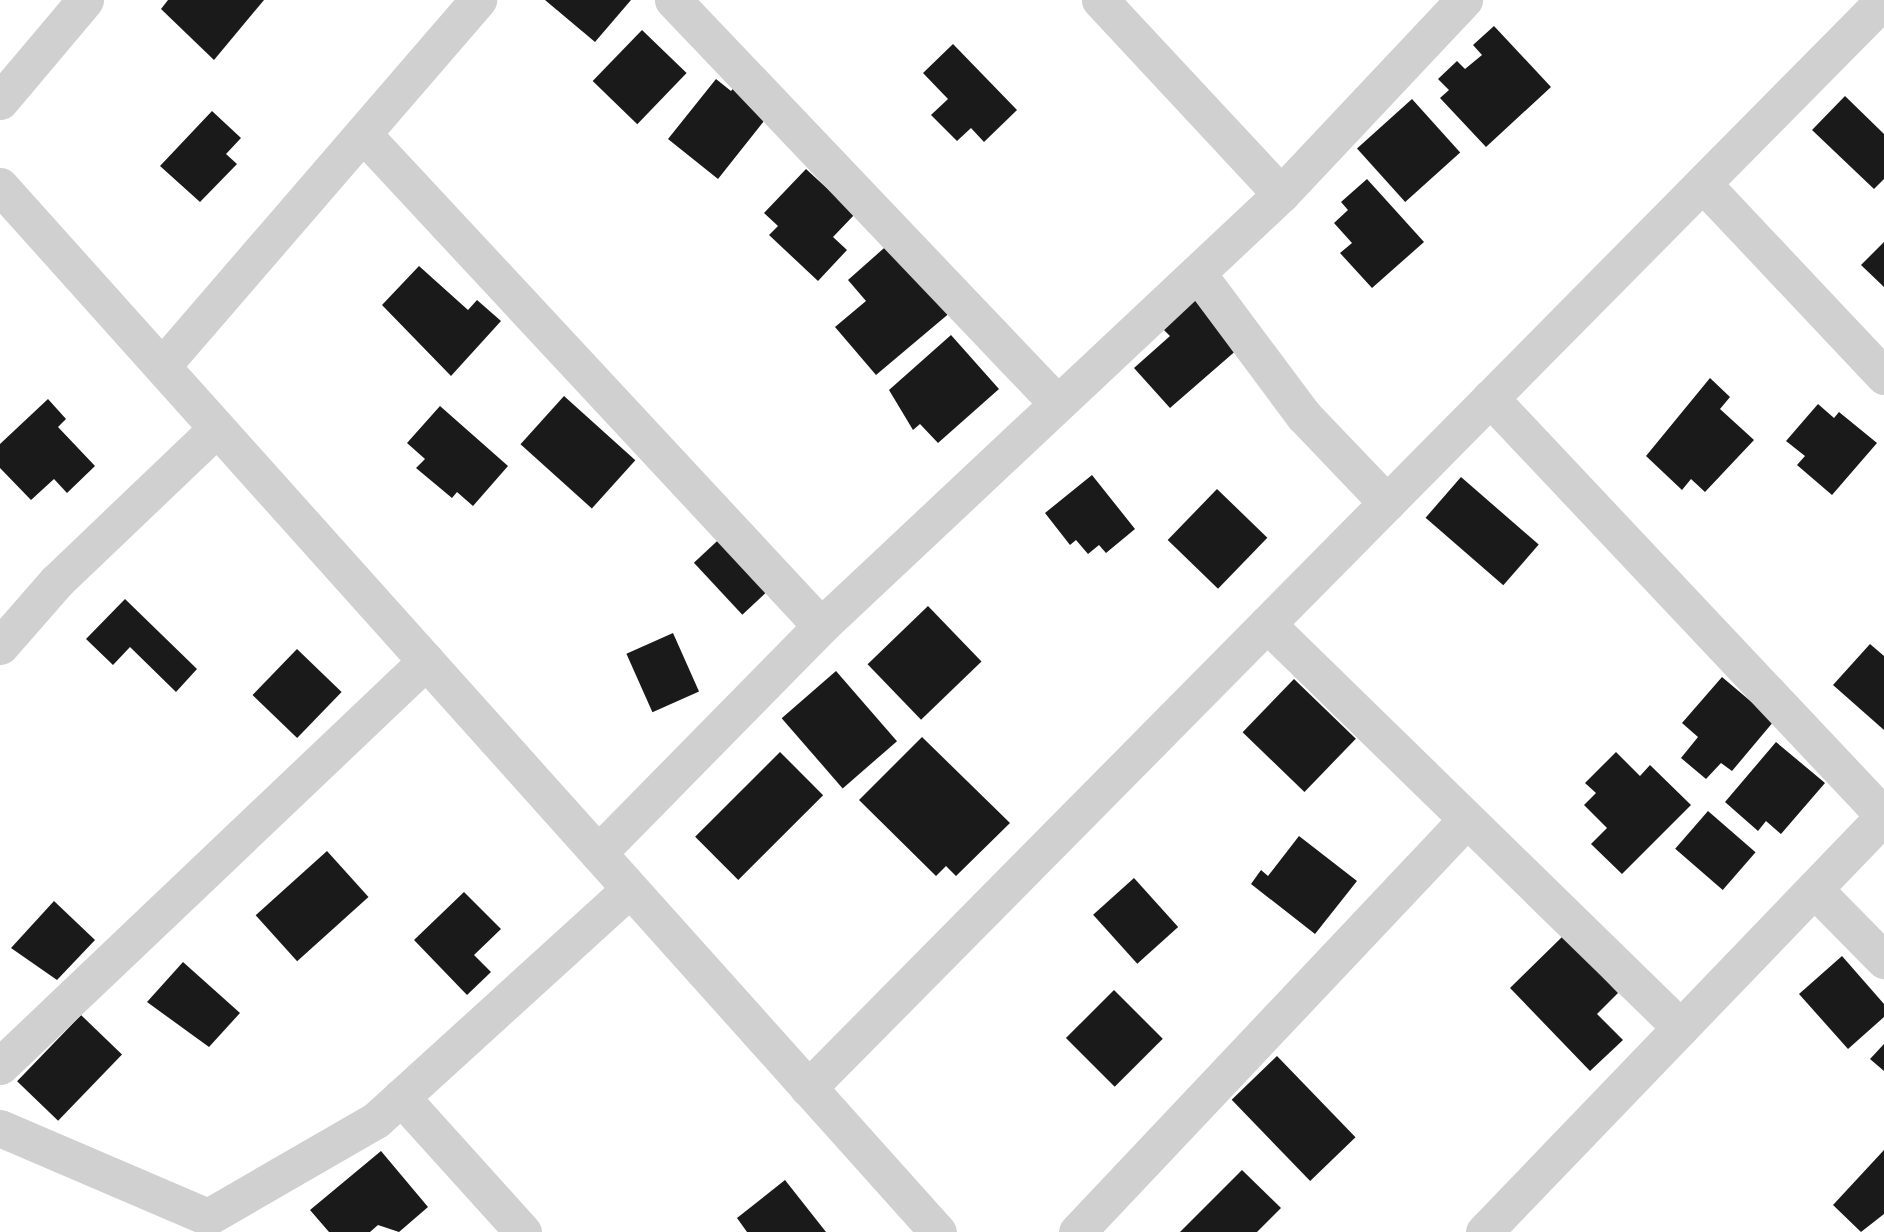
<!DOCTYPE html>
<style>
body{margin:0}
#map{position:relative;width:1884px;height:1232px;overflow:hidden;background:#fff;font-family:Overpass,sans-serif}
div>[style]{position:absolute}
.building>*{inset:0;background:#1a1a1a;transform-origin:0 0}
.minor>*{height:37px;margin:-18.5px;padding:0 18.5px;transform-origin:18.5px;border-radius:18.5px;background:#d0d0d0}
span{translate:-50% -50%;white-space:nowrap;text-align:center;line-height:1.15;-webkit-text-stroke:7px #fff;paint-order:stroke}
</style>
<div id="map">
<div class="building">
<div style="clip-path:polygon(168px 0,264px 0,214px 60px,161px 9px)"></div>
<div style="clip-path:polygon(545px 0,631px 0,595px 42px)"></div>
<div style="clip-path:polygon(1494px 26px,1551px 87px,1486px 147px,1440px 98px,1449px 90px,1438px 79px,1457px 61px,1465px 69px,1482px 55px,1473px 45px)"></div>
<div style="left:642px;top:30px;width:62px;height:71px;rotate:44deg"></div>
<div style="clip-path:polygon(953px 44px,1017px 110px,984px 142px,971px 128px,957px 141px,931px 115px,948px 99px,923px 73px)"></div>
<div style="clip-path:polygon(742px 78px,768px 116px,718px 179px,668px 139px,716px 79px,731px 91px)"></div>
<div style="clip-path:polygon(1845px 96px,1884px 134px,1884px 179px,1874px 189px,1812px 130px)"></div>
<div style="left:1412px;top:99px;width:72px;height:74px;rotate:48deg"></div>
<div style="clip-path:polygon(212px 111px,241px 138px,226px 154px,237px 164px,200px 202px,160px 166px)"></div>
<div style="clip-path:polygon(806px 169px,855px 214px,833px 237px,847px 250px,818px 281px,769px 235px,778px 226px,764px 213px)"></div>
<div style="clip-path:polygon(1367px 179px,1424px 242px,1372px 288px,1340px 253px,1352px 243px,1334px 223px,1348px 210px,1341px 202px)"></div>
<div style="clip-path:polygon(892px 241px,952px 311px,876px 375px,835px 327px,866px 301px,848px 280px)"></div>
<div style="clip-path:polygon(1884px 242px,1884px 287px,1861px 265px)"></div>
<div style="clip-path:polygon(419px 266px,468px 310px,477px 300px,501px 321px,451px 376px,382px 305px)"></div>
<div style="clip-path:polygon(1194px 297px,1239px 348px,1170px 408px,1134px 368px,1170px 336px,1160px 326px)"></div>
<div style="clip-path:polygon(951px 335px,999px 389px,938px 443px,920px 424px,913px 430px,889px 390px)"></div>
<div style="clip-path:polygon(1710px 378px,1730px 397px,1720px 409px,1754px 440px,1705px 492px,1691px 479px,1682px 490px,1646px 456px)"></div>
<div style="left:564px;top:396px;width:96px;height:65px;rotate:42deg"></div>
<div style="clip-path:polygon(48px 399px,66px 419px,58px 427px,95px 466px,67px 493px,54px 479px,31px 500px,0 468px,0 444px)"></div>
<div style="clip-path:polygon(1818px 404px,1834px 418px,1839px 412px,1877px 443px,1832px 495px,1797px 465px,1805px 456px,1786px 441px)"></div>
<div style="clip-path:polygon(440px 406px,508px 466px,473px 506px,457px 492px,452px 498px,416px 468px,425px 459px,407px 443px)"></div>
<div style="clip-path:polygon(1092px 475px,1135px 529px,1106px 553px,1099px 545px,1088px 554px,1076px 540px,1070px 545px,1045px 513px)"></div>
<div style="left:1461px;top:477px;width:103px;height:54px;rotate:41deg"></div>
<div style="left:1217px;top:489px;width:70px;height:71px;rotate:44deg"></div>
<div style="left:729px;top:530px;width:71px;height:48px;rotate:47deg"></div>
<div style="clip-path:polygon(125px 599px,197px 669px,176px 692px,130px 647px,113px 665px,86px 639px)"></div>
<div style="left:928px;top:606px;width:77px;height:84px;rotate:46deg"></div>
<div style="left:673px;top:633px;width:64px;height:51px;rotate:66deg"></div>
<div style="clip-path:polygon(1870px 644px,1884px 656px,1884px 730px,1833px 685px)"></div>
<div style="left:297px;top:649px;width:62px;height:64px;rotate:44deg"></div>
<div style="left:836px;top:671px;width:93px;height:72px;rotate:49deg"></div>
<div style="clip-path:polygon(1722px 677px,1774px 721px,1732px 771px,1721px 763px,1706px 779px,1681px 758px,1698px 737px,1682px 723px)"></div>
<div style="left:1294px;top:679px;width:86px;height:74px;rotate:44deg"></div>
<div style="clip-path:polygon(922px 737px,1010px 823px,956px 876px,946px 866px,936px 876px,859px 800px)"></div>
<div style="clip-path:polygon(1776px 742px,1825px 783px,1781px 834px,1766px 821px,1758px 831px,1725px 802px)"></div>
<div style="left:780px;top:752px;width:61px;height:120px;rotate:45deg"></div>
<div style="clip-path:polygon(1616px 752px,1640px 776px,1650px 765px,1691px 805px,1622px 874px,1591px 844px,1607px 828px,1584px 805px,1596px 793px,1585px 783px)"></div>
<div style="left:1708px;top:811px;width:63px;height:50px;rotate:41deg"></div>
<div style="clip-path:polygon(1299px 836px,1357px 881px,1315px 934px,1251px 884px,1261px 870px,1268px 876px)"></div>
<div style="left:327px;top:851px;width:62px;height:96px;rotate:48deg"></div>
<div style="left:1134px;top:878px;width:66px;height:55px;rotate:48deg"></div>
<div style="clip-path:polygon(464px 892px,501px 929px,474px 955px,491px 972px,467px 995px,414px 940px)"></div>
<div style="clip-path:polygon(54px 901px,95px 940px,57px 980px,11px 948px)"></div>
<div style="clip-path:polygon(1563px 936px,1618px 993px,1597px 1014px,1623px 1040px,1590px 1071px,1510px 988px)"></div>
<div style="clip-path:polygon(1842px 956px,1884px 1004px,1884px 1017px,1848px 1049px,1799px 994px)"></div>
<div style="clip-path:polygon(183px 962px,240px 1013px,209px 1047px,147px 1002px)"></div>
<div style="left:1114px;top:990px;width:69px;height:68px;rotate:45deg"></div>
<div style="left:81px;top:1015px;width:57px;height:92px;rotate:44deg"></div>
<div style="clip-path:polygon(1884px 1044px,1884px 1071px,1870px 1059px)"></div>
<div style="left:1277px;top:1056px;width:113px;height:63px;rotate:46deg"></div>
<div style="clip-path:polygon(1884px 1150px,1884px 1214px,1861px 1232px,1833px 1205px)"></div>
<div style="clip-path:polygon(381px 1151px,428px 1207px,399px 1232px,378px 1225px,370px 1232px,329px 1232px,310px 1210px)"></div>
<div style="clip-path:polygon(1242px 1170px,1281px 1208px,1257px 1232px,1180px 1232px)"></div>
<div style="clip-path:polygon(785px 1180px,826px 1232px,747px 1232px,737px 1218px)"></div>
</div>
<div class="minor">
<div style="left:673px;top:0;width:555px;rotate:46.39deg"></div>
<div style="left:1100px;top:0;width:265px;rotate:47deg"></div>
<div style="left:0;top:101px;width:132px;rotate:-49.9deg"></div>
<div style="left:363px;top:134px;width:672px;rotate:47.05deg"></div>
<div style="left:1703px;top:184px;width:264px;rotate:46.7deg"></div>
<div style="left:0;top:186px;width:1405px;rotate:48.12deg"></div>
<div style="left:1198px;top:274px;width:177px;rotate:53.3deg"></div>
<div style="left:1304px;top:416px;width:120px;rotate:46.3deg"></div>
<div style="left:162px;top:366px;width:484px;rotate:-49.2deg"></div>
<div style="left:1490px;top:398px;width:574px;rotate:46.69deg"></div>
<div style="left:1267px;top:624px;width:578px;rotate:44.3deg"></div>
<div style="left:0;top:646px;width:86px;rotate:-48.8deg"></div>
<div style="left:57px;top:581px;width:221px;rotate:-43.7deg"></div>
<div style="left:598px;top:853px;width:318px;rotate:-45.5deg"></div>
<div style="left:821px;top:626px;width:631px;rotate:-43.2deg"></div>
<div style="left:1281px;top:194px;width:267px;rotate:-46.7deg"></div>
<div style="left:1814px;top:889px;width:100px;rotate:45.4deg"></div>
<div style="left:0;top:1066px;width:588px;rotate:-43.55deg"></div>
<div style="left:808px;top:1088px;width:1530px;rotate:-45.32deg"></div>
<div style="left:401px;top:1097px;width:182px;rotate:47.9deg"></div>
<div style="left:0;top:1128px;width:226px;rotate:23.2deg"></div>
<div style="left:208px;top:1217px;width:194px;rotate:-30deg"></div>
<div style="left:376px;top:1120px;width:343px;rotate:-42.3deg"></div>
<div style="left:1077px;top:1232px;width:567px;rotate:-46.64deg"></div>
<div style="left:1484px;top:1232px;width:577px;rotate:-46.12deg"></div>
</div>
</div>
